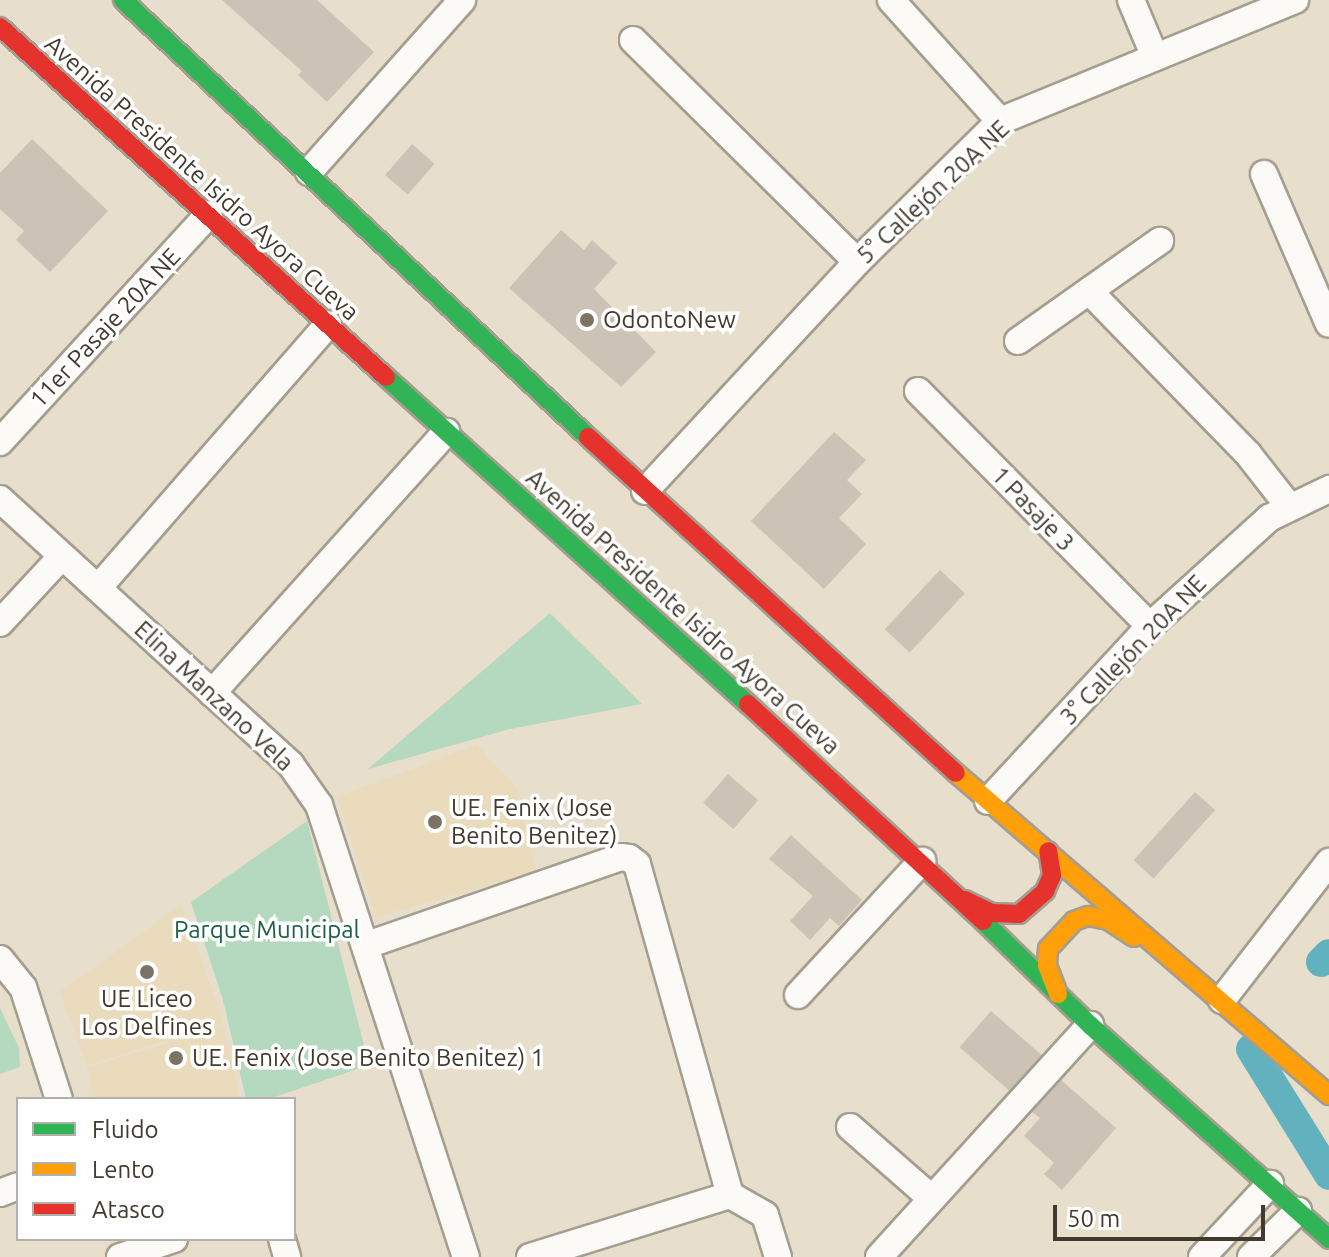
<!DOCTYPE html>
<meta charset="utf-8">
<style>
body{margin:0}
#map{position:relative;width:1329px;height:1257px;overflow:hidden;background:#e7decb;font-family:Ubuntu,sans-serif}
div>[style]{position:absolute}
.built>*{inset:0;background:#eadbbc}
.green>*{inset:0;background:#b5d9be}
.canal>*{height:30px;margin:-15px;padding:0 15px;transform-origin:15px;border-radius:15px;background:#62b1bf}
.building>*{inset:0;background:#cdc2b6;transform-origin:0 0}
.roads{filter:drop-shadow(2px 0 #a59e90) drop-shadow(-2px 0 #a59e90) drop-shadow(0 2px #a59e90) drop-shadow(0 -2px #a59e90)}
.street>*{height:26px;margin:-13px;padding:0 13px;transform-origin:13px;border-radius:13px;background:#fbfaf7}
.fast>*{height:18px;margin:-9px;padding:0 9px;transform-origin:9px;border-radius:9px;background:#30b455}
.slow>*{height:18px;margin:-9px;padding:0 9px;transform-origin:9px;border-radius:9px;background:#ff9f0a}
.jam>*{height:18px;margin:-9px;padding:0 9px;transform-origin:9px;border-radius:9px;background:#e5322d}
.dots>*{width:22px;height:22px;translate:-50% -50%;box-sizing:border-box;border:4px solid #fff;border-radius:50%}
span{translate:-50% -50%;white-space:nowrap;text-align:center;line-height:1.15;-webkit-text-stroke:7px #fff;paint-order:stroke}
.street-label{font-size:24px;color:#413a2d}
.poi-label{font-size:24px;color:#413a2d}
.left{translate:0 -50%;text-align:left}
.park-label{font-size:24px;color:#1c6146}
.legend{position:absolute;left:16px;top:1097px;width:280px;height:144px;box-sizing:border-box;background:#fff;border:2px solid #b3b0ab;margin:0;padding:10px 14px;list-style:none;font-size:24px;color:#413a2d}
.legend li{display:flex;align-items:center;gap:16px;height:40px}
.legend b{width:40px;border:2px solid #b3b0ab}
.scale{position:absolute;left:1053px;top:1205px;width:212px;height:36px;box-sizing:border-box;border:4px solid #413a2d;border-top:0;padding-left:10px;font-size:24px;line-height:28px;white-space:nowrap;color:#413a2d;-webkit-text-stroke:6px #fff;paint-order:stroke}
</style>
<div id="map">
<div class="built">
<div style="clip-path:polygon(477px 745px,517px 789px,537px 871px,376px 917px,337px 797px)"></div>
<div style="clip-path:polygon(181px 905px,224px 1023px,87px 1065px,60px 992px)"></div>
<div style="clip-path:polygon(224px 1025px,240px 1099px,94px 1099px,87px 1068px)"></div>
</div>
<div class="green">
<div style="clip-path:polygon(550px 613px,642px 704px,510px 729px,368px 769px)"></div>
<div style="clip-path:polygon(307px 821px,369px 1065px,269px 1099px,246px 1099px,223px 1000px,191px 902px)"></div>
<div style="clip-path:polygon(0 1008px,19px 1048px,20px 1067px,0 1074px)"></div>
</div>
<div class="canal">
<div style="left:1321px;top:962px;width:11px;rotate:-45deg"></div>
<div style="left:1251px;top:1049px;width:148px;rotate:58.2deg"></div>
</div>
<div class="building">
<div style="clip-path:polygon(222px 0,317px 0,374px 52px,327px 102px,298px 75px,302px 71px)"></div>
<div style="clip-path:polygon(32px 139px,108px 211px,50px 272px,16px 240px,24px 231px,0 209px,0 173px)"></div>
<div style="left:412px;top:144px;width:30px;height:41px;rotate:41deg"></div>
<div style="clip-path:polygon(561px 230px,584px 250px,592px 240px,617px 263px,594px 289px,656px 352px,621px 387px,509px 288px)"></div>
<div style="clip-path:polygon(834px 432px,866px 460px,847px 480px,862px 494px,839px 518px,866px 544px,824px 589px,751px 521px)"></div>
<div style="left:940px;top:570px;width:34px;height:81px;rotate:43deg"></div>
<div style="left:728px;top:774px;width:40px;height:38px;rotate:41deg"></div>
<div style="left:1195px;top:792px;width:27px;height:92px;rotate:42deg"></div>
<div style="clip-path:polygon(791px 835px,862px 900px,839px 926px,830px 918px,810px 940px,790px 921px,813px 896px,769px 859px)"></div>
<div style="left:991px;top:1011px;width:67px;height:48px;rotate:41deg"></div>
<div style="clip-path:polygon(1061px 1080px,1116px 1128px,1062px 1190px,1044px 1174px,1054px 1163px,1024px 1136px,1040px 1118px,1032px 1112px)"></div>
</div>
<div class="roads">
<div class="street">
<div style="left:891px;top:0;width:163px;rotate:48deg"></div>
<div style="left:1131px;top:0;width:62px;rotate:67.2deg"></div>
<div style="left:633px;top:40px;width:315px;rotate:44.7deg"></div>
<div style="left:309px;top:172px;width:230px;rotate:-48.3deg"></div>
<div style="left:1264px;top:174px;width:163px;rotate:66.6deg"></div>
<div style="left:1089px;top:291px;width:228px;rotate:45.7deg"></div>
<div style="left:1248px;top:454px;width:65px;rotate:51.9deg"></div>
<div style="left:1018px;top:341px;width:174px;rotate:-35.2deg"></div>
<div style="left:918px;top:391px;width:330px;rotate:45.4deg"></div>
<div style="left:0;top:442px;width:309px;rotate:-47.5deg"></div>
<div style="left:645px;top:491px;width:312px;rotate:-47.2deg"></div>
<div style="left:857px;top:262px;width:201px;rotate:-44.6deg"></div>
<div style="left:1000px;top:121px;width:319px;rotate:-22.3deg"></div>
<div style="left:0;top:499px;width:394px;rotate:42.4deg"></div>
<div style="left:291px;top:765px;width:49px;rotate:55deg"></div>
<div style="left:319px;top:805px;width:475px;rotate:72deg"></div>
<div style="left:98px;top:588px;width:350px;rotate:-48.9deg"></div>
<div style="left:0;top:623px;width:91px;rotate:-47.2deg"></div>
<div style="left:212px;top:693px;width:351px;rotate:-48.1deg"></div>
<div style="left:988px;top:801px;width:238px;rotate:-47.2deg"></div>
<div style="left:1150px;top:626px;width:161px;rotate:-42.2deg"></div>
<div style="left:1269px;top:518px;width:67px;rotate:-25.8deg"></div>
<div style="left:367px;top:945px;width:269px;rotate:-19.1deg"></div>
<div style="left:621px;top:857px;width:8px;rotate:7deg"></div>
<div style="left:629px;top:858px;width:10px;rotate:37deg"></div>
<div style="left:637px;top:864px;width:344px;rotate:74.3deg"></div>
<div style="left:730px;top:1195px;width:40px;rotate:29.7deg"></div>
<div style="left:765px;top:1215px;width:44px;rotate:72.8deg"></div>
<div style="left:0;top:959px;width:36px;rotate:51deg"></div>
<div style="left:23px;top:987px;width:118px;rotate:72.2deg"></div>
<div style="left:798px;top:995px;width:183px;rotate:-47.2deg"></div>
<div style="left:1222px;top:1000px;width:175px;rotate:-52.2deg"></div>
<div style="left:850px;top:1127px;width:108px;rotate:41.2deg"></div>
<div style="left:0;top:1193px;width:19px;rotate:-21deg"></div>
<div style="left:282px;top:1239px;width:19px;rotate:74deg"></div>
<div style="left:120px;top:1257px;width:57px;rotate:-18.4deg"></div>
<div style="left:530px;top:1257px;width:209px;rotate:-17.2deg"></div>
<div style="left:879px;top:1257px;width:314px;rotate:-47.7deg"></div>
<div style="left:1202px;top:1257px;width:100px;rotate:-47deg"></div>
<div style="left:1251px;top:1257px;width:66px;rotate:-44.4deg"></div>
</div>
<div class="fast">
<div style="left:123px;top:0;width:638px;rotate:43.22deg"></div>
<div style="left:386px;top:377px;width:488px;rotate:42.1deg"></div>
<div style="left:983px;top:921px;width:149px;rotate:44.2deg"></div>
<div style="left:1090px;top:1025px;width:321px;rotate:41.8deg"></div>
</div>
<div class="slow">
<div style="left:956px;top:773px;width:493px;rotate:40.8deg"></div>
<div style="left:1058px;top:994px;width:30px;rotate:-111deg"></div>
<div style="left:1047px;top:966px;width:17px;rotate:-87deg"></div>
<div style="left:1048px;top:949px;width:38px;rotate:-47deg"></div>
<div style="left:1074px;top:921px;width:15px;rotate:-20deg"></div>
<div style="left:1088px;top:916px;width:20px;rotate:11deg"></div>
<div style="left:1108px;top:920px;width:31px;rotate:33deg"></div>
</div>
<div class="jam">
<div style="left:0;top:27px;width:521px;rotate:42.2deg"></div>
<div style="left:588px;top:437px;width:498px;rotate:42.4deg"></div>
<div style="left:748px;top:704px;width:320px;rotate:42.7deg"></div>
<div style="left:965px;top:900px;width:30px;rotate:26deg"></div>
<div style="left:992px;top:913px;width:27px;rotate:2deg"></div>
<div style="left:1019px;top:914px;width:35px;rotate:-41deg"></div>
<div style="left:1045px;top:891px;width:17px;rotate:-66deg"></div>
<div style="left:1052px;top:875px;width:24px;rotate:-99deg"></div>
</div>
</div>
<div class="dots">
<div style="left:587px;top:320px;background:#7b7364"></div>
<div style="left:435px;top:822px;background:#7b7364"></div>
<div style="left:147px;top:972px;background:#7b7364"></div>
<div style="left:176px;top:1058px;background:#7b7364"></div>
</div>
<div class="street-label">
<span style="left:202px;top:178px;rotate:42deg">Avenida Presidente Isidro Ayora Cueva</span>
<span style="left:933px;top:192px;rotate:-43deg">5° Callejón 20A NE</span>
<span style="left:105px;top:328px;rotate:-47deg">11er Pasaje 20A NE</span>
<span style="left:1033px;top:509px;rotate:46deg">1 Pasaje 3</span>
<span style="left:683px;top:612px;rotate:42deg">Avenida Presidente Isidro Ayora Cueva</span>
<span style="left:1133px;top:650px;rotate:-46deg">3° Callejón 20A NE</span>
<span style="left:214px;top:696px;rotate:43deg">Elina Manzano Vela</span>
</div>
<div class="poi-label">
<span class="left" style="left:603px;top:320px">OdontoNew</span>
<span class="left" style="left:451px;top:822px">UE. Fenix (Jose<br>Benito Benitez)</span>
<span style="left:147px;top:1013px">UE Liceo<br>Los Delfines</span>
<span class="left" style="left:192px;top:1058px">UE. Fenix (Jose Benito Benitez) 1</span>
</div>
<div class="park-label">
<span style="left:267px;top:930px">Parque Municipal</span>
</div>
<ul class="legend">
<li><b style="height:10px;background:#30b455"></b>Fluido</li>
<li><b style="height:10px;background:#ff9f0a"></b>Lento</li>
<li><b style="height:10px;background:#e5322d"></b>Atasco</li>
</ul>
<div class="scale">50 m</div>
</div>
